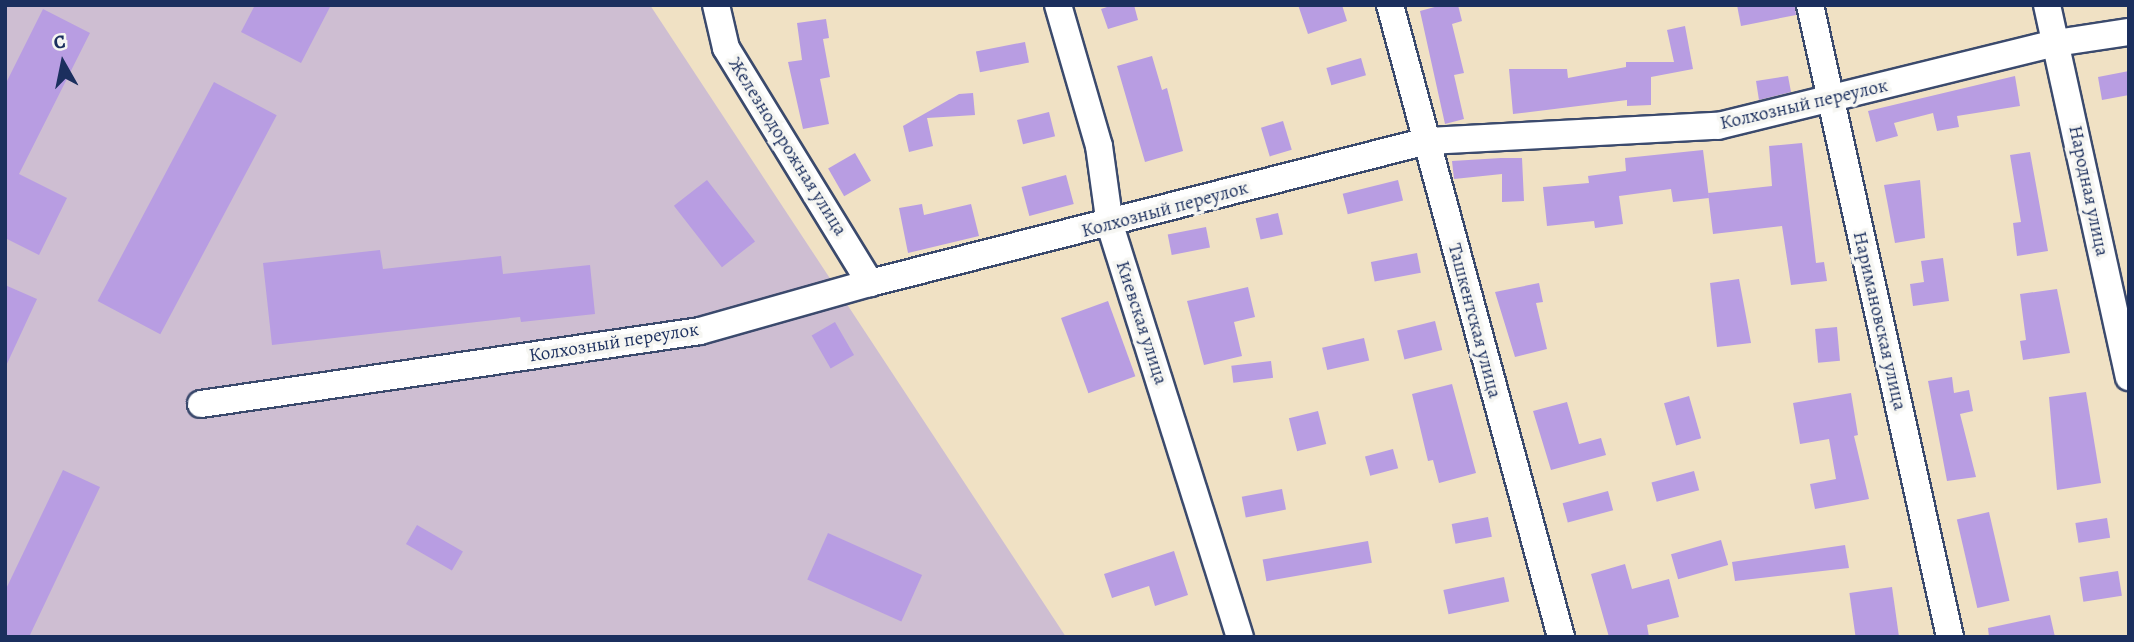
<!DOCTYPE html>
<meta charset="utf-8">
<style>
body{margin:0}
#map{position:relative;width:2134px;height:642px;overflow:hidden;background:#f0e1c4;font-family:Alegreya,serif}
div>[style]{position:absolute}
.industrial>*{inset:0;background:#cebed2}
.building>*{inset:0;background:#b89de2;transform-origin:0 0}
.roads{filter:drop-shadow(2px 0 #3b4a6d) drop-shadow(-2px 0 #3b4a6d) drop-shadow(0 2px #3b4a6d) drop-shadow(0 -2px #3b4a6d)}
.minor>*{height:26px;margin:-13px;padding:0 13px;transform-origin:13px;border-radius:13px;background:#fff}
span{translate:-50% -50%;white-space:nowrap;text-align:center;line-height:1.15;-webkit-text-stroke:7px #f6f6f2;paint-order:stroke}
.street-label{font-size:19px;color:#1b2f5e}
.frame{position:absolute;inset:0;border:7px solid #1b2f5e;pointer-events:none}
.north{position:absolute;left:28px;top:28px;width:70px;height:70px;-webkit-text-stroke:5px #f6f6f2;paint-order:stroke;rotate:351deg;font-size:19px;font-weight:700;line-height:28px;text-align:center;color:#1b2f5e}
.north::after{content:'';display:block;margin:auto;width:24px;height:32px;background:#1b2f5e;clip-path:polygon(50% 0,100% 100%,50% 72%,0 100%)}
</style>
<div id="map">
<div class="industrial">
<div style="clip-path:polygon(5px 5px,650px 5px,1066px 637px,5px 637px)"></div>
</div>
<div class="building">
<div style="clip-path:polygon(255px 5px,331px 5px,301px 63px,241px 32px)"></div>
<div style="clip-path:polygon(1113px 5px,1134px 5px,1138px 20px,1108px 29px,1101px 9px)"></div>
<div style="clip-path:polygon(1298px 5px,1342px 5px,1347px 21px,1308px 34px)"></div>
<div style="clip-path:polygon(1442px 5px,1458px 5px,1462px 21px,1452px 24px,1464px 73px,1454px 75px,1464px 119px,1445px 124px,1420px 11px)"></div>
<div style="clip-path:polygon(1737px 5px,1795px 5px,1796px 15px,1741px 26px)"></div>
<div style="clip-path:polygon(43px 9px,90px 33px,19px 174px,67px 198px,39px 255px,5px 238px,5px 85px)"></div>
<div style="clip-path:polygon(826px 19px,829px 38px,823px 39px,830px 77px,820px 79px,829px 124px,803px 129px,788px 62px,802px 60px,797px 23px)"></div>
<div style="clip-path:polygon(1685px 26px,1693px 69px,1651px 77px,1651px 105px,1627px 106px,1627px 100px,1513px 114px,1509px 69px,1567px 69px,1568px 78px,1626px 67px,1626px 62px,1674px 62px,1667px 30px)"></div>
<div style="left:1025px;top:42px;width:21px;height:50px;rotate:79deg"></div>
<div style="clip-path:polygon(1152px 56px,1162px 90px,1167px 88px,1183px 151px,1145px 162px,1117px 66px)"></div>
<div style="left:1361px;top:58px;width:18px;height:36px;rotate:74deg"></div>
<div style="clip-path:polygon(2129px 71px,2129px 95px,2102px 100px,2098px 77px)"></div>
<div style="clip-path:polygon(1788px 76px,1791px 92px,1759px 100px,1756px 81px)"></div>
<div style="clip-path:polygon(2015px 76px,2020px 106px,1957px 116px,1959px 127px,1937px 131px,1933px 113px,1894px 123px,1898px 136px,1876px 142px,1868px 111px)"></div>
<div style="left:214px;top:82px;width:71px;height:248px;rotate:28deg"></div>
<div style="clip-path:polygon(973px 93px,975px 115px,927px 118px,933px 146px,909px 152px,903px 126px,959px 94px)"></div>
<div style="left:1049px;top:112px;width:25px;height:33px;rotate:76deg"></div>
<div style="left:1283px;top:121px;width:30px;height:23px;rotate:73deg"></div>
<div style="clip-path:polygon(1802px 143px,1816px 263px,1824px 262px,1827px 281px,1791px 285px,1782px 226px,1713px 234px,1708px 193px,1772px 186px,1769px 146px)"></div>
<div style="clip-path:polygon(1703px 150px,1709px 198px,1673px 202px,1671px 189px,1619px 196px,1623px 224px,1595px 228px,1594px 221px,1547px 226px,1543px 187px,1589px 183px,1588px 176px,1626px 171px,1625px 158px)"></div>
<div style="clip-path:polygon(2030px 152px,2048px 251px,2017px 256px,2013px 223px,2021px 222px,2010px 155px)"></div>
<div style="left:855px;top:153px;width:32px;height:31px;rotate:60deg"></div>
<div style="clip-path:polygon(1501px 158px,1522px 158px,1524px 201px,1502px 202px,1502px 174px,1454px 179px,1452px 161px)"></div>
<div style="left:1066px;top:175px;width:30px;height:46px;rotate:75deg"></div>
<div style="left:707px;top:180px;width:78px;height:42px;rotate:52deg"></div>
<div style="left:1398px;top:180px;width:21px;height:57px;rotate:76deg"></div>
<div style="clip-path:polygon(1920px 180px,1925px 238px,1895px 243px,1884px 185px)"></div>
<div style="clip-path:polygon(922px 204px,924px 215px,971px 204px,979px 236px,908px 253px,899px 208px)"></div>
<div style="left:1278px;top:213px;width:22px;height:23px;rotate:77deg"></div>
<div style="left:1206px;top:227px;width:21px;height:39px;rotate:79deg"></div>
<div style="clip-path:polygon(380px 250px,383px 269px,501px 256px,503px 274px,590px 265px,595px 314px,521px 322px,520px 317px,272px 345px,263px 263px)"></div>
<div style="left:1417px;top:253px;width:20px;height:47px;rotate:79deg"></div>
<div style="clip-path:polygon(1943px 258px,1949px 301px,1913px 306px,1910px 284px,1924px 282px,1921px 261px)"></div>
<div style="clip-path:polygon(1739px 279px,1751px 343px,1717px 347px,1710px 283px)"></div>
<div style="clip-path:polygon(1539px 283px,1543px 302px,1536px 303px,1547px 349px,1515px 357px,1495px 292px)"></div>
<div style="clip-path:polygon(5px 285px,37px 299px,5px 368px)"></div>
<div style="clip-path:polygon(1248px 287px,1255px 317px,1234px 322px,1242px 356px,1204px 365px,1187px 301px)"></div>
<div style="clip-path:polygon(2057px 289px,2070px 353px,2023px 360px,2020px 341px,2026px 340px,2020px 294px)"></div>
<div style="left:1108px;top:301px;width:80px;height:50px;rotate:70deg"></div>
<div style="left:1435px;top:321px;width:30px;height:39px;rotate:76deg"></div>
<div style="left:835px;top:322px;width:38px;height:27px;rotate:60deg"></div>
<div style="left:1837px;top:327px;width:34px;height:22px;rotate:85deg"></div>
<div style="left:1364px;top:338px;width:23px;height:43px;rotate:77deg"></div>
<div style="left:1271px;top:361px;width:17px;height:40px;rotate:83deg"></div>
<div style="clip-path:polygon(1952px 377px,1954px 393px,1969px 390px,1973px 411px,1960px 414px,1976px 477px,1947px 481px,1928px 381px)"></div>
<div style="clip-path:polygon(1452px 384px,1476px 473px,1439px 483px,1433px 460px,1428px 461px,1412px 394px)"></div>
<div style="clip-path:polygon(2086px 392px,2101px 483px,2057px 490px,2049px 397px)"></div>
<div style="clip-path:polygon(1851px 393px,1858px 435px,1854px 436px,1869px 499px,1815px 509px,1810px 484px,1836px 479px,1829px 439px,1800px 444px,1793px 403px)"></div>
<div style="left:1689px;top:396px;width:44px;height:26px;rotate:74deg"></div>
<div style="clip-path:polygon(1567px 402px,1579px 444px,1601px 438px,1606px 455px,1551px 470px,1533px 411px)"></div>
<div style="left:1318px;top:411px;width:34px;height:30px;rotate:76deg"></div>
<div style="left:1393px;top:449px;width:20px;height:29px;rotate:75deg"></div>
<div style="clip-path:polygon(63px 470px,100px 487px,29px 637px,5px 637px,5px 591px)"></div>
<div style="left:1694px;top:471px;width:20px;height:44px;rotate:75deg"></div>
<div style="left:1282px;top:489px;width:21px;height:41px;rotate:79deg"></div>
<div style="left:1608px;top:491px;width:20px;height:47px;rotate:75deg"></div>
<div style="left:1989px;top:512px;width:91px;height:33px;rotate:77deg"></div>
<div style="left:1488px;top:517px;width:20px;height:37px;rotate:79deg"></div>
<div style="left:2107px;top:518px;width:20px;height:32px;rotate:81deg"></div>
<div style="left:417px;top:525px;width:53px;height:22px;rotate:30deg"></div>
<div style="left:828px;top:533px;width:103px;height:51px;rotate:24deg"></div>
<div style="left:1721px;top:540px;width:26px;height:52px;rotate:74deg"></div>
<div style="left:1368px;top:541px;width:22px;height:107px;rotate:80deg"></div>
<div style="clip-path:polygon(1845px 545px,1849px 568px,1735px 581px,1732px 562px)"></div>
<div style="clip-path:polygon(1174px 551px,1188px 595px,1155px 606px,1149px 586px,1112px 598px,1104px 574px)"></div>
<div style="clip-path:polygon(1625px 564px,1632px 589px,1669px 579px,1679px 617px,1647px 625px,1649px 637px,1609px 637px,1591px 574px)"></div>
<div style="left:2118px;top:571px;width:25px;height:39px;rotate:81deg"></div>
<div style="left:1504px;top:577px;width:25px;height:62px;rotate:78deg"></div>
<div style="left:1892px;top:587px;width:50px;height:43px;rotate:82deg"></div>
<div style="clip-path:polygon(2050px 615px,2055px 637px,1989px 637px,1988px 628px)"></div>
</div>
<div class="roads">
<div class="minor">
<div style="left:716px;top:5px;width:44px;rotate:76.9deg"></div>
<div style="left:726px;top:48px;width:276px;rotate:58.5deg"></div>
<div style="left:1058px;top:5px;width:147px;rotate:73.8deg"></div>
<div style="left:1099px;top:146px;width:80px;rotate:82.1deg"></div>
<div style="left:1110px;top:225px;width:432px;rotate:72.5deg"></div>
<div style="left:1390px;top:5px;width:655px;rotate:74.86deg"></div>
<div style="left:1810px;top:5px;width:647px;rotate:77.51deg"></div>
<div style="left:2047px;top:5px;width:381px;rotate:77.6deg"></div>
<div style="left:201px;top:404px;width:504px;rotate:-8.32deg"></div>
<div style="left:700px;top:331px;width:177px;rotate:-15.8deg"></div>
<div style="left:870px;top:283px;width:575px;rotate:-14.3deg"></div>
<div style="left:1427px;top:141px;width:291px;rotate:-3deg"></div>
<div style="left:1718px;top:126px;width:348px;rotate:-13.8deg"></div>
<div style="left:2056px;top:43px;width:74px;rotate:-8.6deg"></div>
</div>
</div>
<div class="street-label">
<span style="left:1804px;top:105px;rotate:-13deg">Колхозный переулок</span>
<span style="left:787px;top:147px;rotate:58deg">Железнодорожная улица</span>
<span style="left:2088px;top:191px;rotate:78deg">Народная улица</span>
<span style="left:1165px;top:210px;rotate:-15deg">Колхозный переулок</span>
<span style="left:1474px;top:321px;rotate:75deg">Ташкентская улица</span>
<span style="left:1879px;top:321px;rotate:77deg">Наримановская улица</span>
<span style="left:1141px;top:323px;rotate:72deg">Киевская улица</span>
<span style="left:614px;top:343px;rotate:-9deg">Колхозный переулок</span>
</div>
<div class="frame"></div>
<div class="north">С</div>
</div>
